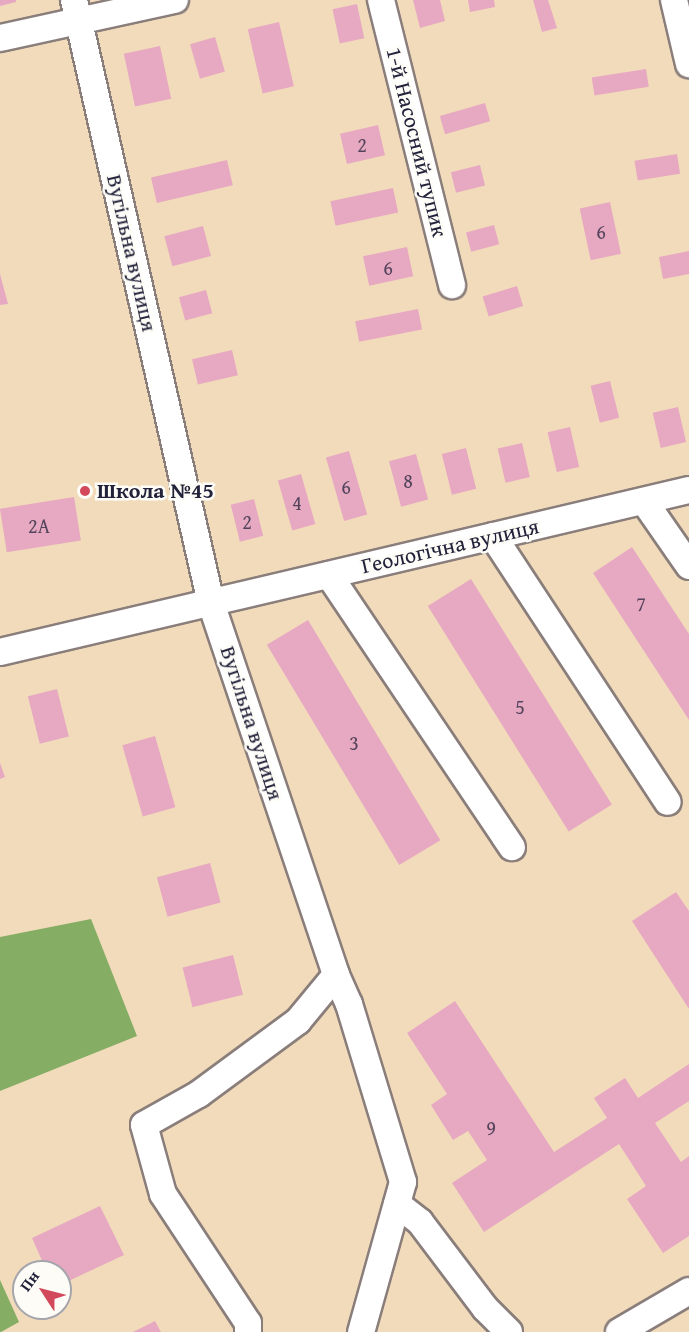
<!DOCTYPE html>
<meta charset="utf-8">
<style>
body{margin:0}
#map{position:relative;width:689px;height:1332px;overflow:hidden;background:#f2dbbb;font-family:"Gentium Book Plus",serif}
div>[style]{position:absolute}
.forest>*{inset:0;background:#85ad64}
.building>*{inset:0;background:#e7a9c1;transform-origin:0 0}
.roads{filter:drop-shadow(2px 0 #8a7e7b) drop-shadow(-2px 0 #8a7e7b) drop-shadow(0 2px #8a7e7b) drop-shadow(0 -2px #8a7e7b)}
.minor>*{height:26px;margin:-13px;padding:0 13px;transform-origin:13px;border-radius:13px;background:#fff}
.dots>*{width:16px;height:16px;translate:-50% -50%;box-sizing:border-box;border:3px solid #fdfcf7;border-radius:50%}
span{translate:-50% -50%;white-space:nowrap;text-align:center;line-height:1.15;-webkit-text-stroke:5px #fdfcf7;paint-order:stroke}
.number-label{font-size:20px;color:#53445c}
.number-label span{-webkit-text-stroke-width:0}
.street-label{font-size:22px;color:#22223b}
.poi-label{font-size:22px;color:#22223b;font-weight:700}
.left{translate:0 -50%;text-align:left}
.north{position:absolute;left:12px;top:1260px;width:60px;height:60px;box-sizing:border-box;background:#fdfcf7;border:2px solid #a5a5ac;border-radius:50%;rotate:306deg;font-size:16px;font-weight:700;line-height:24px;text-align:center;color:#22223b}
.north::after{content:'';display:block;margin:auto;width:21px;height:27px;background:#d1495b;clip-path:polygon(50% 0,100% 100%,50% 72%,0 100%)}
</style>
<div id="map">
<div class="forest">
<div style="clip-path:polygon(91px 919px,137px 1036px,0 1091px,0 937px)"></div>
<div style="clip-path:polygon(0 1280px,19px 1322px,1px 1332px,0 1332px)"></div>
</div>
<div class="building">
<div style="clip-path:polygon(0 0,16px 0,16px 2px,0 6px)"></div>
<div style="clip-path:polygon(413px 0,440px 0,445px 21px,420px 28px)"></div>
<div style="clip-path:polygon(468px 0,494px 0,495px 7px,470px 12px)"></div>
<div style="clip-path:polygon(533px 0,548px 0,557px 28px,542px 32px)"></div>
<div style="left:357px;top:4px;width:35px;height:25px;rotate:78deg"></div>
<div style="left:279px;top:22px;width:66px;height:32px;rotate:77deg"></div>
<div style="left:215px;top:37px;width:36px;height:26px;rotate:74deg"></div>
<div style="left:160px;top:46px;width:54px;height:37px;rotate:78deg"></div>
<div style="left:646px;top:69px;width:18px;height:55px;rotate:81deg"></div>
<div style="left:485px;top:103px;width:19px;height:47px;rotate:74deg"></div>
<div style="left:378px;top:125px;width:31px;height:39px;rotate:77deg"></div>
<div style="left:677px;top:154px;width:20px;height:43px;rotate:81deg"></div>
<div style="left:227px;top:160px;width:26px;height:78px;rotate:77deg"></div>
<div style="left:480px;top:165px;width:21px;height:30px;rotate:76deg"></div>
<div style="left:393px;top:188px;width:25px;height:64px;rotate:78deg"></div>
<div style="left:610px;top:202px;width:53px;height:31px;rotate:78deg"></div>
<div style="left:494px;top:225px;width:20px;height:29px;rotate:75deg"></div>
<div style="left:203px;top:226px;width:31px;height:40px;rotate:75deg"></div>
<div style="left:407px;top:247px;width:30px;height:45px;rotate:78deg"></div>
<div style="clip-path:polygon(689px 251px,689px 274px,663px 279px,659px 257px)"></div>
<div style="clip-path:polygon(0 274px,8px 304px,0 305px)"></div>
<div style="left:517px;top:286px;width:21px;height:36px;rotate:73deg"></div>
<div style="left:206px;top:290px;width:24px;height:28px;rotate:75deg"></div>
<div style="left:418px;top:309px;width:21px;height:64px;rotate:79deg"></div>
<div style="left:232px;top:350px;width:26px;height:41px;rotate:77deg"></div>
<div style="left:610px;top:381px;width:38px;height:20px;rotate:76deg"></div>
<div style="left:678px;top:407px;width:36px;height:26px;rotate:77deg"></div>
<div style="left:570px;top:427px;width:41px;height:23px;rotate:77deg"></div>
<div style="left:522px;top:443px;width:35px;height:25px;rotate:77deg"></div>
<div style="left:466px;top:448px;width:42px;height:25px;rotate:76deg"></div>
<div style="left:349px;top:451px;width:66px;height:24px;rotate:74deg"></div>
<div style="left:416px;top:454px;width:47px;height:28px;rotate:75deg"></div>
<div style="left:301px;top:474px;width:52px;height:24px;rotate:74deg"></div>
<div style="left:74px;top:497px;width:44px;height:75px;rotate:81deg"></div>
<div style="left:254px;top:499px;width:38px;height:24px;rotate:76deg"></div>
<div style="clip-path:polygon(632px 547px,689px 634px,689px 720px,593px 573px)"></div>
<div style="left:471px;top:579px;width:266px;height:51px;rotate:58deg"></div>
<div style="left:308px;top:620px;width:257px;height:48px;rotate:59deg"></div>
<div style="left:57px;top:689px;width:49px;height:30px;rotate:76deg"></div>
<div style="left:155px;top:736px;width:74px;height:34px;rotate:74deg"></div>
<div style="clip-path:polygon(0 763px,5px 777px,0 779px)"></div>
<div style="left:210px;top:863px;width:41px;height:55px;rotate:75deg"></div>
<div style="clip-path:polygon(676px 892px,689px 911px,689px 1009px,632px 921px)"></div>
<div style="left:233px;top:955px;width:41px;height:52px;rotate:76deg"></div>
<div style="clip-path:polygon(455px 1001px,554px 1152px,607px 1118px,594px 1098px,625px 1078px,638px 1098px,689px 1064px,689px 1101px,655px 1123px,681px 1162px,689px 1156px,689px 1236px,663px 1253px,627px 1199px,646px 1186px,619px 1144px,484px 1232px,452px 1183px,487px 1160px,468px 1131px,453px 1140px,431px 1105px,447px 1094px,407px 1033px)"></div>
<div style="clip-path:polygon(100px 1206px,124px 1255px,60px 1285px,60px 1272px,47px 1272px,32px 1238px)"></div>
<div style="clip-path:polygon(155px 1321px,161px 1332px,133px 1332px)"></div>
</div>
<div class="roads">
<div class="minor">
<div style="left:74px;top:0;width:618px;rotate:77.2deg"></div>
<div style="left:211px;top:603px;width:392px;rotate:71.4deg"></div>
<div style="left:336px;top:975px;width:60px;rotate:129.6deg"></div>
<div style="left:298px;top:1021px;width:123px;rotate:143.6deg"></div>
<div style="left:199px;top:1094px;width:63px;rotate:150.6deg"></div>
<div style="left:144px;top:1125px;width:72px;rotate:74.6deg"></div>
<div style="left:163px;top:1194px;width:154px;rotate:56.6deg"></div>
<div style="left:248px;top:1323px;width:9px;rotate:90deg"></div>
<div style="left:381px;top:0;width:294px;rotate:76deg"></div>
<div style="left:674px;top:0;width:66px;rotate:76.8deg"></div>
<div style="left:0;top:38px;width:179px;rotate:-12.3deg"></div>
<div style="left:644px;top:501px;width:79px;rotate:55.3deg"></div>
<div style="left:493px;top:536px;width:318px;rotate:56.7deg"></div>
<div style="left:329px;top:575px;width:328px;rotate:56.1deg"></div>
<div style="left:0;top:652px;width:708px;rotate:-13.23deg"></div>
<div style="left:336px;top:975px;width:32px;rotate:66deg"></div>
<div style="left:349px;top:1004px;width:186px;rotate:73.1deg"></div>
<div style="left:403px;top:1182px;width:156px;rotate:105.6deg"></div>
<div style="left:397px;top:1204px;width:29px;rotate:38deg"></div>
<div style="left:420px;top:1222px;width:108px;rotate:52.9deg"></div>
<div style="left:485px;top:1308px;width:34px;rotate:45deg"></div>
<div style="left:619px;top:1332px;width:81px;rotate:-30.4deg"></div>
</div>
</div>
<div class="dots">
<div style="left:85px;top:491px;background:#d1495b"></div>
</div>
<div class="number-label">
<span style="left:362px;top:144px">2</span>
<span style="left:601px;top:231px">6</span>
<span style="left:388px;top:267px">6</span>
<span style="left:408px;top:480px">8</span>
<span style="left:346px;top:486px">6</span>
<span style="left:297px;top:502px">4</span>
<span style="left:247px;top:521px">2</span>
<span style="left:39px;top:525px">2А</span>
<span style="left:641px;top:603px">7</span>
<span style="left:520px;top:706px">5</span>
<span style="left:354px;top:742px">3</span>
<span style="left:491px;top:1127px">9</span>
</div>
<div class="street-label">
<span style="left:417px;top:142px;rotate:76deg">1-й Насосний тупик</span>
<span style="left:132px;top:253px;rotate:77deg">Вугільна вулиця</span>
<span style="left:450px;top:546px;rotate:-13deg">Геологічна вулиця</span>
<span style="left:252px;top:723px;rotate:72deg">Вугільна вулиця</span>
</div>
<div class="poi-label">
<span class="left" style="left:97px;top:491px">Школа №45</span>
</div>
<div class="north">Пн</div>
</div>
